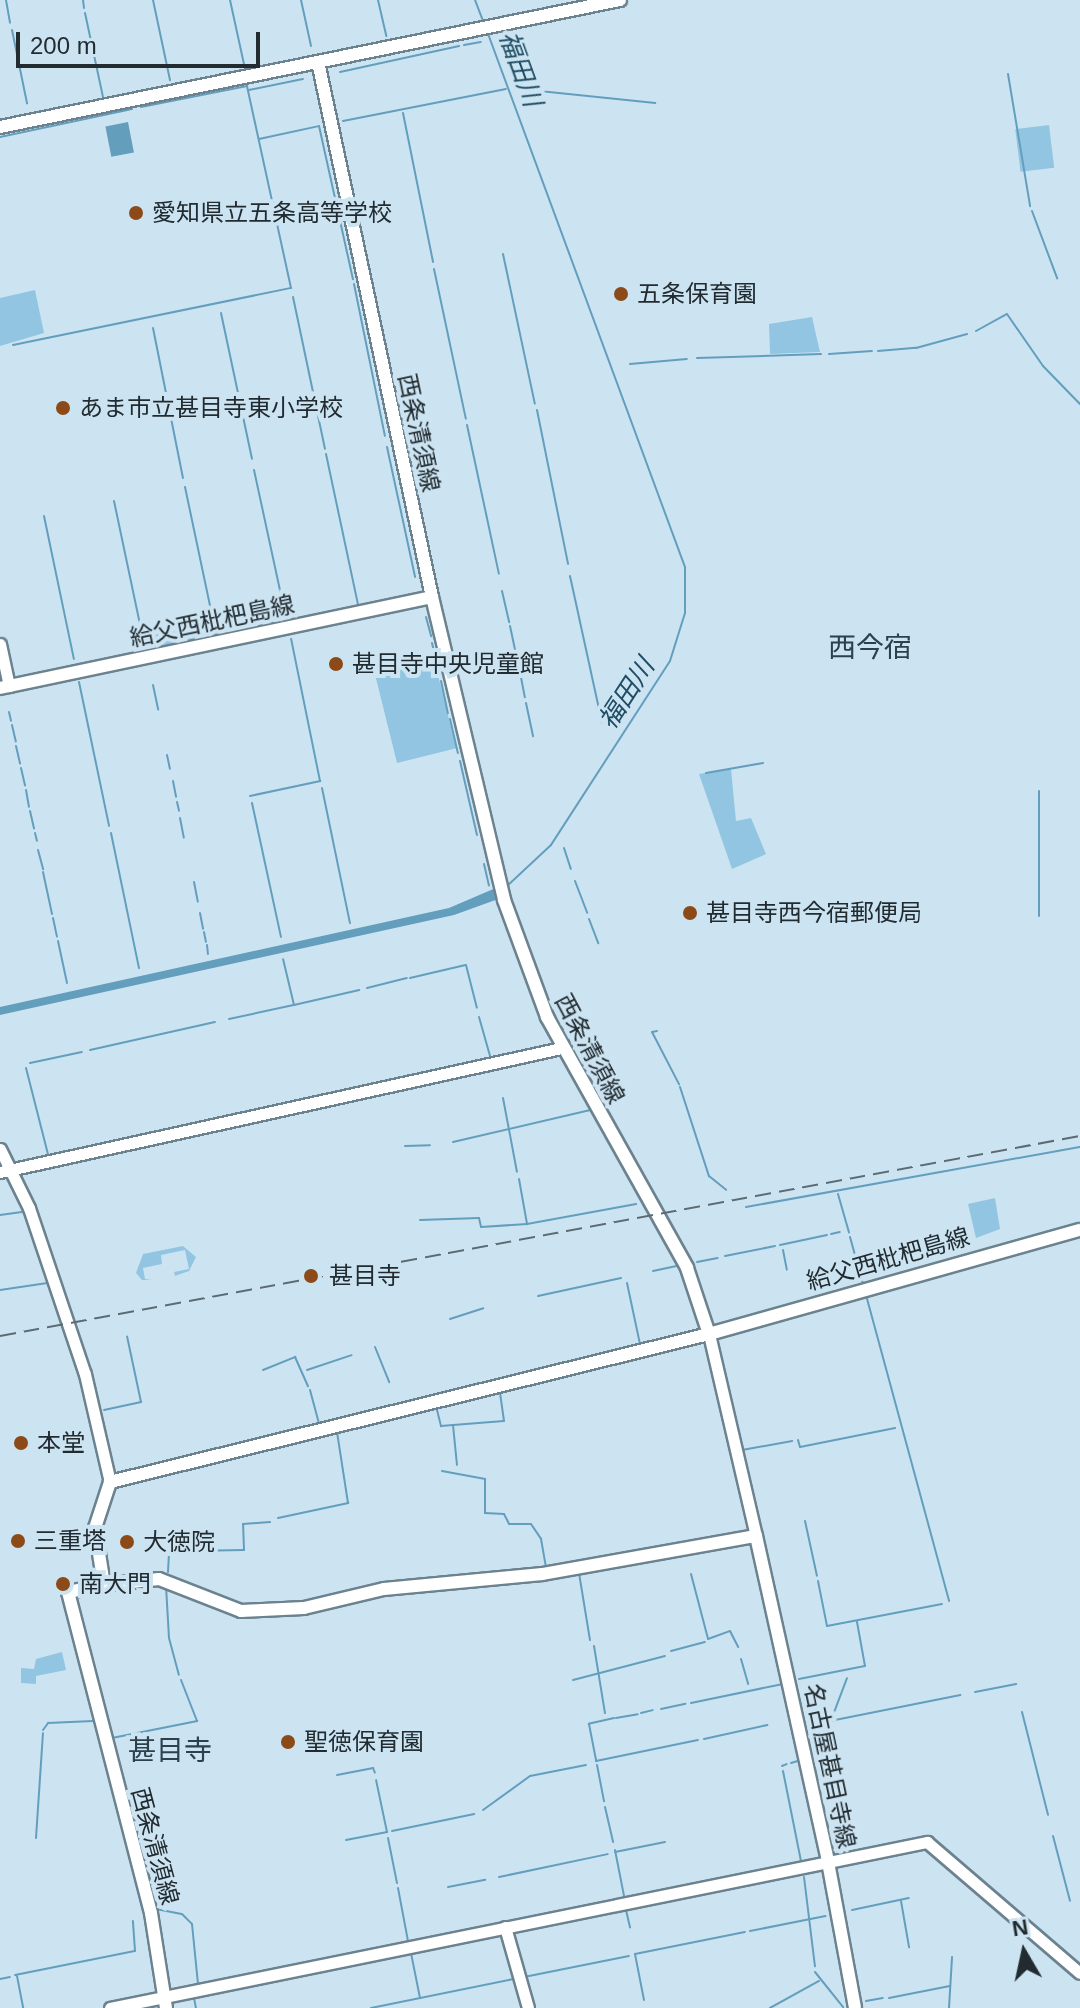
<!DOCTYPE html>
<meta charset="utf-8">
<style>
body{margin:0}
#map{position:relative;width:1080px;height:2008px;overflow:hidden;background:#cce4f2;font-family:Helvetica,"Noto Sans JP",sans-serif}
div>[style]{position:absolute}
.green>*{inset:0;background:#92c5e1;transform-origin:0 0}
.water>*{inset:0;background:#649ebd;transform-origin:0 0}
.stream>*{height:2px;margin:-1px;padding:0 1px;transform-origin:1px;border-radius:1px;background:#649ebd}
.roads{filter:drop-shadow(2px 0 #6c828f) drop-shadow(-2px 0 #6c828f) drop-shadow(0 2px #6c828f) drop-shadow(0 -2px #6c828f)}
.tertiary>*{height:11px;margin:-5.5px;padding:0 5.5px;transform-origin:5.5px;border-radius:5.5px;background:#fff}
.secondary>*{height:12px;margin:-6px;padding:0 6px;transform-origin:6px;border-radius:6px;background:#fff}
.rail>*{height:2px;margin-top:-1px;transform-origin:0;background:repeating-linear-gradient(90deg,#5c6a72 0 16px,transparent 0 24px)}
.dots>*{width:22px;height:22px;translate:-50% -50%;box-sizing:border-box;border:4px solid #cce4f2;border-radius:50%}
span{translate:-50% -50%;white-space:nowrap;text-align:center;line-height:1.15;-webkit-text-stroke:8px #cce4f2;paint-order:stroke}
.poi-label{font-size:24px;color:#222b30}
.left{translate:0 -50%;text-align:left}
.street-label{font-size:24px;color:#222b30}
.water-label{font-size:26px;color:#1f4d64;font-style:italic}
.quarter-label{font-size:28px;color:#2d414c}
.north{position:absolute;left:984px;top:1912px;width:80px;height:80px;-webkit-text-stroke:6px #cce4f2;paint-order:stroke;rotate:351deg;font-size:22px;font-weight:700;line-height:32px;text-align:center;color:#222b30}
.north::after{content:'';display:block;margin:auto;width:28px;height:36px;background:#222b30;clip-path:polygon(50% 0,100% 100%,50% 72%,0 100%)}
.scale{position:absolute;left:16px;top:32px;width:244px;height:36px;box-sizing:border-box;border:4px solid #222b30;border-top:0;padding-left:10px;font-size:24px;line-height:28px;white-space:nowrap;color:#222b30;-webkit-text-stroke:6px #cce4f2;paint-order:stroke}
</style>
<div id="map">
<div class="green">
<div style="left:1049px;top:125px;width:43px;height:34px;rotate:83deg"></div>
<div style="clip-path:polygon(35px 290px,44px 333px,0 346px,0 298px)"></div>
<div style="clip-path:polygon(812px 317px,820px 352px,770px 354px,769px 324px)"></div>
<div style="left:212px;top:616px;width:19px;height:68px;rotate:78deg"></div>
<div style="left:434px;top:659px;width:92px;height:61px;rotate:76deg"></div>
<div style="clip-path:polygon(731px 769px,736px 821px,751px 818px,766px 854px,732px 869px,699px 774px)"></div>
<div style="clip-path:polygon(995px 1198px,1000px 1229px,976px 1238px,968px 1204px)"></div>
<div style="clip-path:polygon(183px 1246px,196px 1257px,189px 1271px,175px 1276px,174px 1272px,189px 1269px,185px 1250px,161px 1255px,162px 1264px,143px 1268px,145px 1279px,152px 1280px,142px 1280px,136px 1273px,143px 1254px)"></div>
<div style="clip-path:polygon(62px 1652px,66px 1670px,36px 1676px,36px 1684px,21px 1683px,21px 1668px,34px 1669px,36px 1659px)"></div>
</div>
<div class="water">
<div style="left:128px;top:122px;width:31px;height:23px;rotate:79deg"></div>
<div style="clip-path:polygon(498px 887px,501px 898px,454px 915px,0 1015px,0 1007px,449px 908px)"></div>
</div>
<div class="stream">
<div style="left:6px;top:0;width:23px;rotate:80deg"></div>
<div style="left:83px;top:0;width:8px;rotate:83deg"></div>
<div style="left:153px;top:0;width:82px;rotate:78deg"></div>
<div style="left:230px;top:0;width:66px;rotate:77.7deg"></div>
<div style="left:301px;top:0;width:47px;rotate:77.7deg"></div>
<div style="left:378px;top:0;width:37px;rotate:77deg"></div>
<div style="left:475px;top:0;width:22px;rotate:69deg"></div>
<div style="left:85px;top:13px;width:86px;rotate:77.9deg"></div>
<div style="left:12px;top:30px;width:75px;rotate:78.4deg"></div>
<div style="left:487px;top:31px;width:571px;rotate:69.73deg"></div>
<div style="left:685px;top:567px;width:46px;rotate:90deg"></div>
<div style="left:685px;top:613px;width:50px;rotate:107.4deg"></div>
<div style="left:670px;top:661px;width:219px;rotate:122.9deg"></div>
<div style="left:551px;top:845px;width:63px;rotate:136.9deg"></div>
<div style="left:464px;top:45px;width:17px;rotate:-10deg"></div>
<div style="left:340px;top:72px;width:122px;rotate:-12.3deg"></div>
<div style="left:1008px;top:74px;width:134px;rotate:80.5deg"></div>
<div style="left:520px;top:89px;width:136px;rotate:5.9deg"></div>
<div style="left:249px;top:90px;width:55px;rotate:-11.5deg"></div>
<div style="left:403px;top:113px;width:152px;rotate:78.6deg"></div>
<div style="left:343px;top:121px;width:166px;rotate:-11.1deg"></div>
<div style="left:0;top:137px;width:135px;rotate:-12deg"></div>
<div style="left:259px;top:139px;width:61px;rotate:-12.2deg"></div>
<div style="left:319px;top:126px;width:157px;rotate:77.5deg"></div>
<div style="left:1032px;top:211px;width:72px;rotate:69.5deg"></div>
<div style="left:503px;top:254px;width:153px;rotate:78deg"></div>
<div style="left:434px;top:269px;width:153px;rotate:78deg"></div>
<div style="left:354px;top:284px;width:155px;rotate:78.5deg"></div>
<div style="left:293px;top:297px;width:155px;rotate:78.1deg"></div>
<div style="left:221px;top:313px;width:149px;rotate:78deg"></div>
<div style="left:153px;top:328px;width:153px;rotate:78.7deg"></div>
<div style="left:976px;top:331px;width:35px;rotate:-29deg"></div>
<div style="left:1007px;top:314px;width:63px;rotate:55.3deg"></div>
<div style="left:1043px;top:366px;width:53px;rotate:45.8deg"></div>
<div style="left:13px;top:345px;width:284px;rotate:-11.6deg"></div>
<div style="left:291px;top:288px;width:207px;rotate:-102.3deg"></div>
<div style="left:247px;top:86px;width:108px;rotate:168.8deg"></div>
<div style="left:878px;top:351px;width:38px;rotate:-5deg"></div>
<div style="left:916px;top:348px;width:53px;rotate:-15.4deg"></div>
<div style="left:829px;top:354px;width:43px;rotate:-4deg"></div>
<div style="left:697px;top:358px;width:124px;rotate:-1.8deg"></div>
<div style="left:630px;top:364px;width:57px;rotate:-5deg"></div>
<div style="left:537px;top:410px;width:157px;rotate:78.6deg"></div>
<div style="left:467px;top:425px;width:152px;rotate:77.9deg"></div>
<div style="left:387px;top:447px;width:133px;rotate:77.8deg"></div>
<div style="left:326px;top:454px;width:153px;rotate:78deg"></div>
<div style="left:254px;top:470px;width:146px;rotate:77.8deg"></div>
<div style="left:185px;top:487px;width:150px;rotate:78.1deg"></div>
<div style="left:114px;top:501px;width:145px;rotate:78.1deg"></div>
<div style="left:44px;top:516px;width:146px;rotate:78.2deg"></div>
<div style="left:570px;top:576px;width:150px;rotate:77.7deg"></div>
<div style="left:502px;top:591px;width:32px;rotate:77deg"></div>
<div style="left:426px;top:617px;width:20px;rotate:75deg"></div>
<div style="left:510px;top:626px;width:34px;rotate:78deg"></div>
<div style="left:432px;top:643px;width:32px;rotate:77deg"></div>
<div style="left:518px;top:662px;width:36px;rotate:79deg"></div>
<div style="left:441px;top:681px;width:33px;rotate:78deg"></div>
<div style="left:79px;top:682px;width:147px;rotate:78.2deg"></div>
<div style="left:153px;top:685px;width:25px;rotate:78deg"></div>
<div style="left:526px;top:703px;width:34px;rotate:78deg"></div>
<div style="left:9px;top:712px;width:9px;rotate:77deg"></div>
<div style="left:450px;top:719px;width:35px;rotate:77deg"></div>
<div style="left:12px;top:725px;width:17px;rotate:77deg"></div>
<div style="left:16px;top:746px;width:18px;rotate:77deg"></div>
<div style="left:167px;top:755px;width:14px;rotate:78deg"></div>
<div style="left:460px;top:761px;width:76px;rotate:77.1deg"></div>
<div style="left:21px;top:768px;width:18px;rotate:77deg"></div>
<div style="left:706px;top:773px;width:58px;rotate:-10deg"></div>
<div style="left:173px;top:781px;width:16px;rotate:79deg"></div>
<div style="left:322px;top:788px;width:138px;rotate:78.3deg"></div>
<div style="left:26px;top:790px;width:17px;rotate:80deg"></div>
<div style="left:1039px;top:791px;width:125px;rotate:90deg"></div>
<div style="left:250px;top:796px;width:72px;rotate:-12.1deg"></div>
<div style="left:320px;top:781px;width:145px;rotate:-101.5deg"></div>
<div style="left:177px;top:802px;width:9px;rotate:77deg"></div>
<div style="left:252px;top:803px;width:137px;rotate:77.8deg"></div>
<div style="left:30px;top:811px;width:18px;rotate:77deg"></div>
<div style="left:180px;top:818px;width:20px;rotate:79deg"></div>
<div style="left:35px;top:833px;width:8px;rotate:76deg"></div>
<div style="left:111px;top:833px;width:138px;rotate:78.3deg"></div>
<div style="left:564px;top:848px;width:22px;rotate:72deg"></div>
<div style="left:38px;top:850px;width:20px;rotate:75deg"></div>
<div style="left:484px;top:864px;width:22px;rotate:77deg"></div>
<div style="left:43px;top:872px;width:43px;rotate:77.9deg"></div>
<div style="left:575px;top:881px;width:34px;rotate:69deg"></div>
<div style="left:194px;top:882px;width:20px;rotate:79deg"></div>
<div style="left:200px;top:913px;width:16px;rotate:79deg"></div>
<div style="left:53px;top:918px;width:19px;rotate:78deg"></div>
<div style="left:589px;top:919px;width:26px;rotate:69deg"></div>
<div style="left:204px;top:932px;width:10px;rotate:79deg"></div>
<div style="left:58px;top:941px;width:43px;rotate:77.9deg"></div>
<div style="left:207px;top:945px;width:9px;rotate:84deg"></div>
<div style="left:410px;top:978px;width:57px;rotate:-13.1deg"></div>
<div style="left:466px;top:965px;width:44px;rotate:75.7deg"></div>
<div style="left:367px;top:988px;width:41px;rotate:-14deg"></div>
<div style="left:294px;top:1005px;width:67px;rotate:-13deg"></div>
<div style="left:479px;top:1017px;width:41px;rotate:74.2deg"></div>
<div style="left:229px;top:1019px;width:66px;rotate:-12.2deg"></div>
<div style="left:294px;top:1005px;width:47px;rotate:-103.4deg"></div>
<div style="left:657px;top:1031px;width:5px;rotate:169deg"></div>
<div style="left:652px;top:1032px;width:59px;rotate:62.6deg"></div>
<div style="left:90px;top:1050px;width:128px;rotate:-12.6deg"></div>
<div style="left:30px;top:1063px;width:53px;rotate:-11.9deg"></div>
<div style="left:26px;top:1068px;width:89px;rotate:75.7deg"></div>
<div style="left:680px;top:1087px;width:94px;rotate:72deg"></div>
<div style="left:709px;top:1176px;width:22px;rotate:39deg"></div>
<div style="left:503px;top:1098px;width:75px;rotate:79.3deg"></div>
<div style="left:453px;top:1142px;width:141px;rotate:-13.1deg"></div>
<div style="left:405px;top:1146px;width:25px;rotate:-2deg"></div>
<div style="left:519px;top:1179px;width:46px;rotate:79.9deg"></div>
<div style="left:527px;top:1224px;width:111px;rotate:-10.4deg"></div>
<div style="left:838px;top:1194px;width:40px;rotate:74deg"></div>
<div style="left:746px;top:1207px;width:339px;rotate:-10.2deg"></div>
<div style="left:0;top:1215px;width:22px;rotate:-8deg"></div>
<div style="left:420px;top:1220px;width:59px;rotate:-1.9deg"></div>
<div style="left:479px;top:1218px;width:9px;rotate:77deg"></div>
<div style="left:481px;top:1227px;width:46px;rotate:-3.7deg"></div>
<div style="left:831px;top:1234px;width:9px;rotate:-13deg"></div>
<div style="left:850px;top:1237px;width:49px;rotate:74.5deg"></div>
<div style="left:780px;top:1245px;width:48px;rotate:-12deg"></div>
<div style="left:783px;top:1250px;width:20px;rotate:79deg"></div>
<div style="left:725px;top:1256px;width:51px;rotate:-11.3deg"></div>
<div style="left:697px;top:1262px;width:21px;rotate:-11deg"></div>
<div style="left:653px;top:1271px;width:24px;rotate:-12deg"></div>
<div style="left:627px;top:1283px;width:62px;rotate:78deg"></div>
<div style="left:0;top:1290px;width:48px;rotate:-8.5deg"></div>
<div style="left:866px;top:1295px;width:317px;rotate:74.8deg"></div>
<div style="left:538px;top:1296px;width:85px;rotate:-12.2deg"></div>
<div style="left:450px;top:1319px;width:35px;rotate:-18deg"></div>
<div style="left:375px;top:1347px;width:38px;rotate:68deg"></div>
<div style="left:263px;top:1370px;width:35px;rotate:-22deg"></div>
<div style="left:295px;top:1357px;width:32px;rotate:66deg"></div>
<div style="left:307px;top:1370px;width:47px;rotate:-18.4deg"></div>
<div style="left:310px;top:1390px;width:35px;rotate:75deg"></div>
<div style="left:436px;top:1406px;width:21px;rotate:76deg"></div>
<div style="left:441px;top:1426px;width:12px;rotate:-5deg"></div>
<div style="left:453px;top:1425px;width:40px;rotate:84.3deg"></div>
<div style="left:104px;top:1410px;width:38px;rotate:-12deg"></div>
<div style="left:141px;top:1402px;width:67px;rotate:-102deg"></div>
<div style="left:453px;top:1425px;width:51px;rotate:-4.5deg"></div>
<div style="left:504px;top:1421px;width:29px;rotate:-98deg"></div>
<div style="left:798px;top:1440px;width:7px;rotate:74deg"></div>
<div style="left:800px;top:1447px;width:97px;rotate:-11.3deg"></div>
<div style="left:742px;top:1450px;width:51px;rotate:-10.2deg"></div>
<div style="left:442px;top:1471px;width:44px;rotate:10.5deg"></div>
<div style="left:485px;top:1479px;width:34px;rotate:90deg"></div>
<div style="left:485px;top:1513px;width:19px;rotate:3deg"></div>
<div style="left:504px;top:1514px;width:11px;rotate:63deg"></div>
<div style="left:509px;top:1524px;width:22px"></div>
<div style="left:531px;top:1524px;width:18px;rotate:56deg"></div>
<div style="left:541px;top:1539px;width:28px;rotate:80deg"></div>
<div style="left:278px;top:1518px;width:72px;rotate:-12.1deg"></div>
<div style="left:348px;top:1503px;width:72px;rotate:-98.8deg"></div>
<div style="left:805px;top:1521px;width:56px;rotate:77.7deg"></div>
<div style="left:189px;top:1551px;width:55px;rotate:-1deg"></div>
<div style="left:244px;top:1550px;width:26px;rotate:-92deg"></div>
<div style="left:243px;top:1524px;width:27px;rotate:-4deg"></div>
<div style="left:168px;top:1572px;width:21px;rotate:-87deg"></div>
<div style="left:169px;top:1551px;width:15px;rotate:4deg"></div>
<div style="left:579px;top:1573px;width:68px;rotate:80.7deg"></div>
<div style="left:691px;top:1574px;width:67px;rotate:75.3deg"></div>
<div style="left:818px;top:1581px;width:46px;rotate:78.7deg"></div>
<div style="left:827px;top:1626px;width:117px;rotate:-10.8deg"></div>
<div style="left:166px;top:1586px;width:52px;rotate:86.7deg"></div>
<div style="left:169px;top:1638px;width:38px;rotate:75deg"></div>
<div style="left:708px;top:1639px;width:23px;rotate:-20deg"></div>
<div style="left:730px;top:1631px;width:18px;rotate:63deg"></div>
<div style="left:594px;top:1646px;width:68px;rotate:80.7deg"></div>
<div style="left:671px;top:1651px;width:35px;rotate:-15deg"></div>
<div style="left:741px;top:1659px;width:26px;rotate:74deg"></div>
<div style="left:799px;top:1679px;width:67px;rotate:-11.1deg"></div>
<div style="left:865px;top:1666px;width:45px;rotate:-100.3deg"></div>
<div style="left:573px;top:1680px;width:95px;rotate:-14.6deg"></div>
<div style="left:975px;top:1692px;width:42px;rotate:-11deg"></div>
<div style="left:691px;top:1703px;width:94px;rotate:-11.7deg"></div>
<div style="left:661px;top:1709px;width:25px;rotate:-12deg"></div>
<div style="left:1022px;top:1712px;width:106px;rotate:75.8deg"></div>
<div style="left:641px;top:1713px;width:12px;rotate:-14deg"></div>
<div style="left:614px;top:1718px;width:26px;rotate:167deg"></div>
<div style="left:589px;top:1724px;width:38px;rotate:79deg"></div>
<div style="left:596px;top:1761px;width:104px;rotate:-11.6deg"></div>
<div style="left:616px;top:1718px;width:22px;rotate:-10deg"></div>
<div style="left:830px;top:1721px;width:133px;rotate:-11.3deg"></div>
<div style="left:43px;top:1730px;width:9px;rotate:-54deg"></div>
<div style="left:48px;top:1723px;width:45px;rotate:-2.5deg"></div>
<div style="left:112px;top:1738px;width:87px;rotate:-11.3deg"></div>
<div style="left:197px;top:1721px;width:44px;rotate:-111.3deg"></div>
<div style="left:704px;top:1739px;width:65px;rotate:-12.5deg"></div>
<div style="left:824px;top:1739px;width:65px;rotate:-69.3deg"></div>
<div style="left:791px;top:1763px;width:7px;rotate:-16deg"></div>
<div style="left:597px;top:1765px;width:37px;rotate:79deg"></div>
<div style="left:782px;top:1766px;width:5px;rotate:-22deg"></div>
<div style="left:783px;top:1771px;width:92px;rotate:78.7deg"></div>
<div style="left:337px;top:1775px;width:37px;rotate:-11deg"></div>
<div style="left:373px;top:1768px;width:5px;rotate:68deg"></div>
<div style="left:605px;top:1807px;width:36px;rotate:77deg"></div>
<div style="left:483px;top:1810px;width:58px;rotate:-35.9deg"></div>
<div style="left:530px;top:1776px;width:57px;rotate:-11.1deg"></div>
<div style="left:392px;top:1831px;width:84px;rotate:-11.7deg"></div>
<div style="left:1053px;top:1836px;width:67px;rotate:75.3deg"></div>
<div style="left:36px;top:1838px;width:105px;rotate:-86.2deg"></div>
<div style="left:388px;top:1838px;width:46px;rotate:78.7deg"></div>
<div style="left:346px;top:1840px;width:42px;rotate:-11deg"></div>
<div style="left:387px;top:1832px;width:53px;rotate:-101.9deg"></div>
<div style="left:615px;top:1850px;width:47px;rotate:78.9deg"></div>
<div style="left:615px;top:1852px;width:51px;rotate:-11.3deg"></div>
<div style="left:499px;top:1877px;width:111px;rotate:-11.9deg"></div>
<div style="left:804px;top:1877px;width:90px;rotate:83deg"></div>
<div style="left:448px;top:1887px;width:38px;rotate:-11deg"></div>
<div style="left:398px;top:1888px;width:54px;rotate:79.3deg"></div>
<div style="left:901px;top:1901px;width:47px;rotate:80.1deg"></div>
<div style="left:156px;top:1909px;width:26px;rotate:11deg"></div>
<div style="left:182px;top:1914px;width:14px;rotate:45deg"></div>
<div style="left:192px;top:1924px;width:60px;rotate:84.3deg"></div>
<div style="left:626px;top:1910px;width:18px;rotate:77deg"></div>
<div style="left:852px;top:1910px;width:58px;rotate:-11.9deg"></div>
<div style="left:750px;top:1931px;width:77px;rotate:-11.2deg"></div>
<div style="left:411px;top:1953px;width:46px;rotate:78.7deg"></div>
<div style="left:815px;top:1972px;width:45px;rotate:51.3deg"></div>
<div style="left:15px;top:1975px;width:122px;rotate:-11.3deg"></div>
<div style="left:135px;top:1951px;width:30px;rotate:-94deg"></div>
<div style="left:17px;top:1976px;width:33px;rotate:79deg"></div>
<div style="left:524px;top:1977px;width:107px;rotate:-11.3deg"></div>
<div style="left:0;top:1979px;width:10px;rotate:-11deg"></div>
<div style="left:194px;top:1998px;width:10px;rotate:79deg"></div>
<div style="left:889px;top:1998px;width:62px;rotate:-11.1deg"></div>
<div style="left:644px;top:2000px;width:47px;rotate:-101.1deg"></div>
<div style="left:635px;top:1954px;width:112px;rotate:-11.3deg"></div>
<div style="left:866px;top:2001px;width:17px;rotate:-10deg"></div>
<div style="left:371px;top:2008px;width:145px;rotate:-11.5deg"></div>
<div style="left:770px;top:2008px;width:56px;rotate:-28.9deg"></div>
<div style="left:949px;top:2008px;width:51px;rotate:-86.6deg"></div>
</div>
<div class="roads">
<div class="tertiary">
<div style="left:0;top:644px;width:43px;rotate:77.9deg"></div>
<div style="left:0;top:1149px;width:66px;rotate:63.8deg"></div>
<div style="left:29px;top:1208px;width:175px;rotate:71.4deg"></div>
<div style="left:85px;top:1374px;width:111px;rotate:77deg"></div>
<div style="left:0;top:1172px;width:575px;rotate:-12.46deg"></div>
<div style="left:709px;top:1334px;width:207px;rotate:76.9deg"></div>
<div style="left:505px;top:1927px;width:84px;rotate:74.1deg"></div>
<div style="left:110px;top:2008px;width:834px;rotate:-11.49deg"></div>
<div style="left:927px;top:1842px;width:201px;rotate:40.6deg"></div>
</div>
<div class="secondary">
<div style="left:318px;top:62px;width:547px;rotate:77.97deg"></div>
<div style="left:432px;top:597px;width:311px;rotate:76.6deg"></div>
<div style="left:504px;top:900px;width:125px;rotate:69.8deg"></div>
<div style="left:547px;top:1017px;width:287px;rotate:60.8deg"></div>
<div style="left:687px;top:1268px;width:70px;rotate:71.6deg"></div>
<div style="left:0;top:127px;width:633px;rotate:-11.58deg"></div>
<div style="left:0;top:688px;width:441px;rotate:-11.9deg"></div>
<div style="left:104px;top:1585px;width:55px;rotate:-6.2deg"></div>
<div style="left:159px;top:1579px;width:88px;rotate:21.3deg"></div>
<div style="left:241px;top:1611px;width:63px;rotate:-2.7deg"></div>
<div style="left:304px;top:1608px;width:82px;rotate:-13.4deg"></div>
<div style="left:384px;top:1589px;width:159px;rotate:-5.4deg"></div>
<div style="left:542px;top:1574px;width:217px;rotate:-10.1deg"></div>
<div style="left:756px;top:1536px;width:334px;rotate:77.5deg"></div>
<div style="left:828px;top:1862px;width:148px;rotate:79.5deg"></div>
<div style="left:166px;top:2008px;width:96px;rotate:-99deg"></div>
<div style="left:151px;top:1913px;width:332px;rotate:-104.5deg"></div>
<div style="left:68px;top:1592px;width:37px;rotate:-11deg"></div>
<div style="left:104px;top:1585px;width:58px;rotate:-99deg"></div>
<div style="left:95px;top:1528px;width:48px;rotate:-71.9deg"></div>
<div style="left:110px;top:1482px;width:617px;rotate:-13.88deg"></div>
<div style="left:709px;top:1334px;width:385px;rotate:-15.7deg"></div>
</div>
</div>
<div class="rail">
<div style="left:0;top:1336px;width:1098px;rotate:-10.49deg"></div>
</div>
<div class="dots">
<div style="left:136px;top:213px;background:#8c4a18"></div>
<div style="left:621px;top:294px;background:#8c4a18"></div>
<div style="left:63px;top:408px;background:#8c4a18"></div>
<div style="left:336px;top:664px;background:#8c4a18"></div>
<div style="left:690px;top:913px;background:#8c4a18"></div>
<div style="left:311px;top:1276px;background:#8c4a18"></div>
<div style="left:21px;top:1443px;background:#8c4a18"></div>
<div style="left:18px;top:1541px;background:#8c4a18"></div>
<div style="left:127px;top:1542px;background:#8c4a18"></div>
<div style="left:63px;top:1584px;background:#8c4a18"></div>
<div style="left:288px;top:1742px;background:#8c4a18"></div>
</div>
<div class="poi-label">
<span class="left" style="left:152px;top:213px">愛知県立五条高等学校</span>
<span class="left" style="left:637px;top:294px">五条保育園</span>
<span class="left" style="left:79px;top:408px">あま市立甚目寺東小学校</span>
<span class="left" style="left:352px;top:664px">甚目寺中央児童館</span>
<span class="left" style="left:706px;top:913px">甚目寺西今宿郵便局</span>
<span class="left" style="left:329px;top:1276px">甚目寺</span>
<span class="left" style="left:37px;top:1443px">本堂</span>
<span class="left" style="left:34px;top:1541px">三重塔</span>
<span class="left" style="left:143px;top:1542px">大徳院</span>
<span class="left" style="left:79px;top:1584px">南大門</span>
<span class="left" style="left:304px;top:1742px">聖徳保育園</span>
</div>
<div class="street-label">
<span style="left:419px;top:433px;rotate:78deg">西条清須線</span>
<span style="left:212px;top:621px;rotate:-12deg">給父西枇杷島線</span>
<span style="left:590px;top:1049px;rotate:62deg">西条清須線</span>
<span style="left:888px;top:1259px;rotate:-16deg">給父西枇杷島線</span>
<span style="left:830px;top:1766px;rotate:78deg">名古屋甚目寺線</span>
<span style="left:155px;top:1846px;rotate:75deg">西条清須線</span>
</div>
<div class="water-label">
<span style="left:520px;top:69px;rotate:70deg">福田川</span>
<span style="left:627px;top:694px;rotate:-57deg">福田川</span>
</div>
<div class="quarter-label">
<span style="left:870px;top:648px">西今宿</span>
<span style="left:170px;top:1751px">甚目寺</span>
</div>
<div class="north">N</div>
<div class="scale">200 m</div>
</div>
